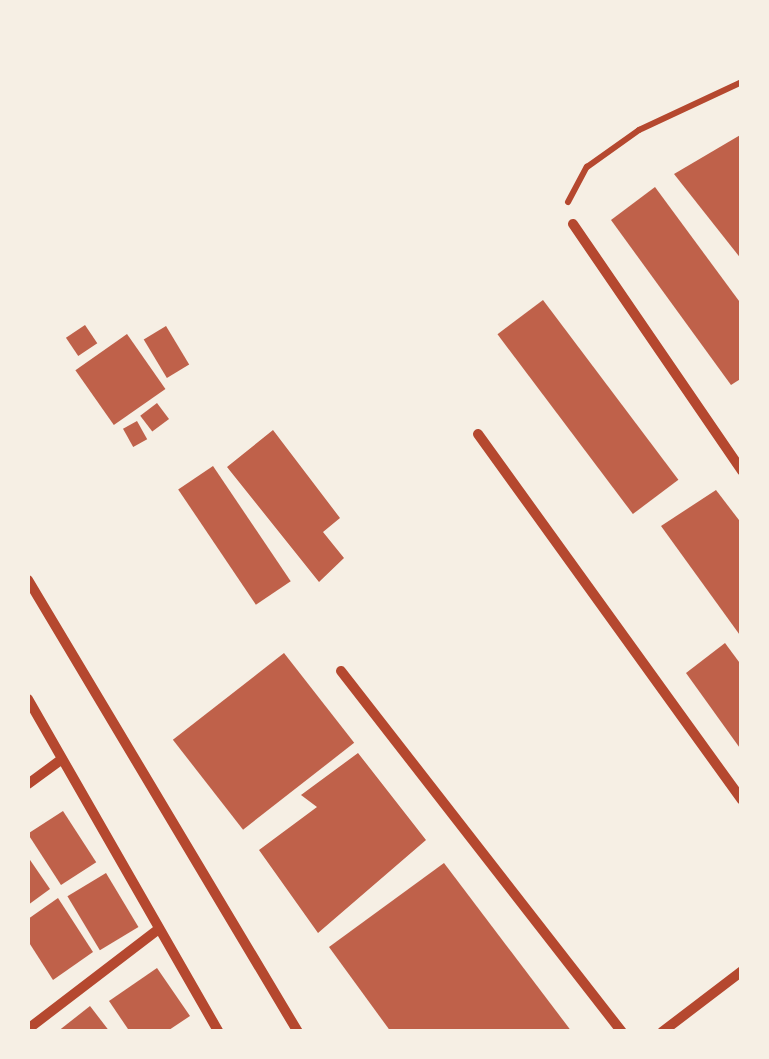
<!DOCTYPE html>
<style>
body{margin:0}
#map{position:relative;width:769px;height:1059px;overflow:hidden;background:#f6efe4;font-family:Inter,sans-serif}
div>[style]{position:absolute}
.building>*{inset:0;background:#bf614a;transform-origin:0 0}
.path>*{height:6px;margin:-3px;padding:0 3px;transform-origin:3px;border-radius:3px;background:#b5482f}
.minor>*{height:10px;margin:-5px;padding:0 5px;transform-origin:5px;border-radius:5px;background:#b5482f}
span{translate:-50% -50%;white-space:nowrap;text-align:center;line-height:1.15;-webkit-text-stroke:8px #f6efe4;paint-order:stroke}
.frame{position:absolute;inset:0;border:30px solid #f6efe4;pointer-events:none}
</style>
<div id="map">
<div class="building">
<div style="clip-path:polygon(742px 134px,742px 260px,674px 174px)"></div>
<div style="clip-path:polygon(655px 187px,742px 305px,742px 378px,731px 385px,611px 220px)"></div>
<div style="left:543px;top:300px;width:225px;height:57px;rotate:53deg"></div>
<div style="left:85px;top:325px;width:22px;height:23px;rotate:56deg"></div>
<div style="left:166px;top:326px;width:45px;height:26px;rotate:59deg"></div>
<div style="left:127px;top:334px;width:67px;height:63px;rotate:55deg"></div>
<div style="left:157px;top:403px;width:20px;height:21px;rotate:53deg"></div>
<div style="left:137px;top:421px;width:21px;height:16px;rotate:61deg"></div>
<div style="clip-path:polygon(273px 430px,340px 518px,323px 532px,344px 558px,319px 582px,227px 467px)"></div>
<div style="left:213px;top:466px;width:139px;height:42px;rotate:56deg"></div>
<div style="clip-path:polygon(716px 490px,742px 524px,742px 638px,661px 526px)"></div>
<div style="clip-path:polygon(725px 643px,742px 666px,742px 751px,686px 673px)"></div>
<div style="left:284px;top:653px;width:114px;height:141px;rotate:52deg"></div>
<div style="clip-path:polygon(358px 753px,426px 840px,318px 933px,259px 850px,317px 807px,301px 795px)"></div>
<div style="left:63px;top:811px;width:61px;height:42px;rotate:57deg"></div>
<div style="clip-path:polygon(28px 857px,50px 889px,28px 905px)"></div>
<div style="clip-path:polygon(444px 863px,572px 1032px,391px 1032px,329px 947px)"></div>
<div style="left:106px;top:873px;width:63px;height:45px;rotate:59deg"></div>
<div style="clip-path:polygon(58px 898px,93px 952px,53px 980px,28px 941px,28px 919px)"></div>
<div style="clip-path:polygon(157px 968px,190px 1016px,166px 1032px,130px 1032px,109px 1001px)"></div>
<div style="clip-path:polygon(90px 1006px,110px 1032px,57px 1032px)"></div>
</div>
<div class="path">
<div style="left:568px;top:202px;width:40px;rotate:-62deg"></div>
<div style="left:587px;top:167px;width:64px;rotate:-35.4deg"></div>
<div style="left:639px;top:130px;width:114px;rotate:-25deg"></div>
</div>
<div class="minor">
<div style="left:573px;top:224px;width:299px;rotate:55.6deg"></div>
<div style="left:478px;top:434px;width:451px;rotate:54.2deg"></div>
<div style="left:28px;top:580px;width:527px;rotate:59.15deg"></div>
<div style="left:341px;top:671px;width:457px;rotate:52.1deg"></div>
<div style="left:28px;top:699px;width:384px;rotate:60.2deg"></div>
<div style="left:28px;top:784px;width:42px;rotate:-36.3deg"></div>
<div style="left:28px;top:1029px;width:165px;rotate:-37.4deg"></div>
<div style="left:662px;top:1032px;width:101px;rotate:-37.3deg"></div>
</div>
<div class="frame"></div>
</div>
